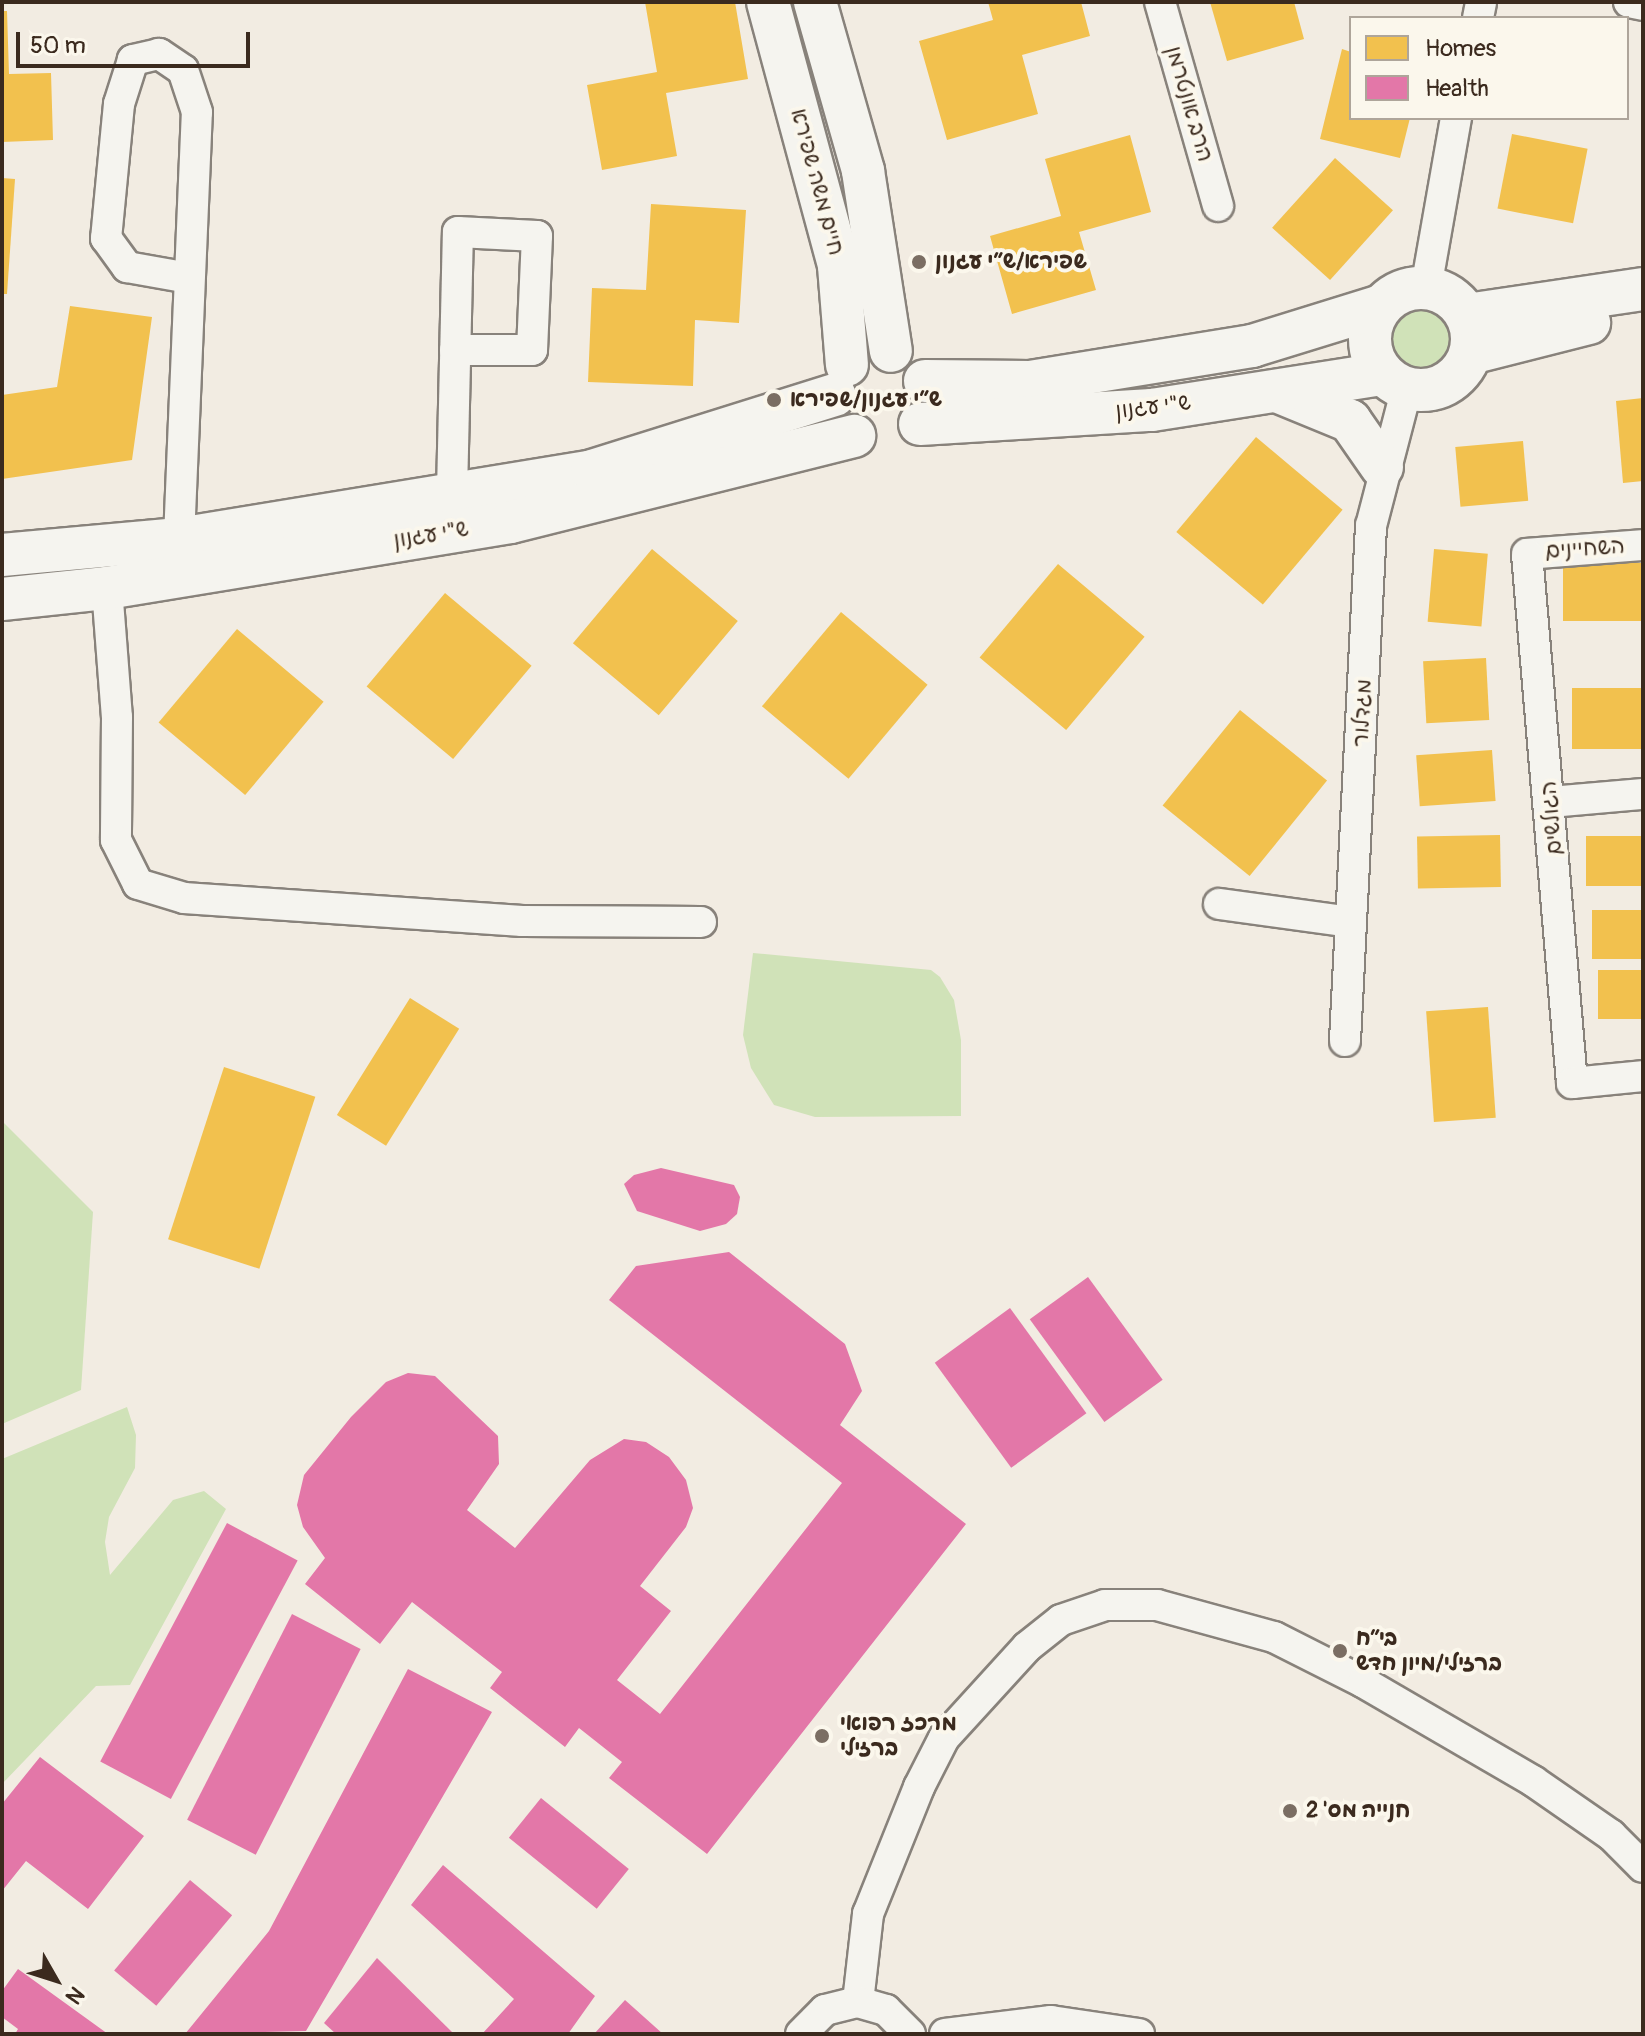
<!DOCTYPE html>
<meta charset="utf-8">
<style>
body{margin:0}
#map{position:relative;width:1645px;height:2036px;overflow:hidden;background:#f2ece2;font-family:Pangolin,"Playpen Sans Hebrew",sans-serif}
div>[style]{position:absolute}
.green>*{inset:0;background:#d0e2b8}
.round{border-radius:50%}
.homes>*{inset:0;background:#f2c14e;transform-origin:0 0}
.health>*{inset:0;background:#e377a8;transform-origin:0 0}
.roads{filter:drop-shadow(2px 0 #88827b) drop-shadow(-2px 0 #88827b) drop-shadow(0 2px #88827b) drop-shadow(0 -2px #88827b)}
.street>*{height:30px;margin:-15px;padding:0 15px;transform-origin:15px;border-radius:15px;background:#f5f4ef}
.secondary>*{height:42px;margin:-21px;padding:0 21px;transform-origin:21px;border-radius:21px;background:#f5f4ef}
.secondary>.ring{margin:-21px;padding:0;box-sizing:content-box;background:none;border:42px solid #f5f4ef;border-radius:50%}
.dots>*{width:22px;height:22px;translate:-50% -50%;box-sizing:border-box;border:4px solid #fbf7ec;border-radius:50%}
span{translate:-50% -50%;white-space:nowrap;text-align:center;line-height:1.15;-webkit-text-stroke:8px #fbf7ec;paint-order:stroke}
.street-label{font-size:22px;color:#3b2a1e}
.poi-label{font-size:22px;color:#3b2a1e;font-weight:700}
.left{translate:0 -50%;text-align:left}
.frame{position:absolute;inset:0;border:4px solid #3b2a1e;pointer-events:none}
.legend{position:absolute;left:1349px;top:16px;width:280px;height:104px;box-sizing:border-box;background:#fbf7ec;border:2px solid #aea59a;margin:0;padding:10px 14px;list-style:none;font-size:24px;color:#3b2a1e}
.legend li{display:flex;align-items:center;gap:16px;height:40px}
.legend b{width:40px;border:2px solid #aea59a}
.north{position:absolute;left:16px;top:1940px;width:80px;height:80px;-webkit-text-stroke:6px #fbf7ec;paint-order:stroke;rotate:129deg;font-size:22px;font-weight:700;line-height:32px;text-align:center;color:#3b2a1e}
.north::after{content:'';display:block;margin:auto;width:28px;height:36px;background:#3b2a1e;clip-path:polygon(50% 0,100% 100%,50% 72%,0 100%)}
.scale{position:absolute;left:16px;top:32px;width:234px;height:36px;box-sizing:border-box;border:4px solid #3b2a1e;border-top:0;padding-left:10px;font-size:24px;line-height:28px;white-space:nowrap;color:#3b2a1e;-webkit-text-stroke:6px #fbf7ec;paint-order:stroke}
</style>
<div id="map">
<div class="green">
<div class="round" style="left:1389px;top:307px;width:68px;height:68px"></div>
<div style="clip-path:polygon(753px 953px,931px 970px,940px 977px,954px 1000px,961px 1040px,961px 1116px,815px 1117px,774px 1105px,751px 1068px,743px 1035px)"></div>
<div style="clip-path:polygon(2px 1121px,93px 1212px,81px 1390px,2px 1424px)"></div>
<div style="clip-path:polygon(127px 1407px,136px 1435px,135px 1468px,109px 1517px,105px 1542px,110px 1575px,173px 1500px,204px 1491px,226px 1509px,130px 1685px,96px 1686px,2px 1784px,2px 1459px)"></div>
</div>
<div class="homes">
<div style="clip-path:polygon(645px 2px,735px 2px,748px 79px,666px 93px,677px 156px,602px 170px,587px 85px,657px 72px)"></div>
<div style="clip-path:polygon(988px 2px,1081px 2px,1090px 36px,1022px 55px,1038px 114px,947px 140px,919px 41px,993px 20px)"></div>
<div style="clip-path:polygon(1210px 2px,1294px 2px,1304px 39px,1227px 61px)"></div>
<div style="clip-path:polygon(2px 11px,7px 11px,9px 74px,51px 73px,53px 140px,2px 142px)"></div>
<div style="clip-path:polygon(1342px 49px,1351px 52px,1351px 118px,1410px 118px,1400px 158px,1320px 139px)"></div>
<div style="left:1512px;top:134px;width:77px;height:76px;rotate:11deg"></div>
<div style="clip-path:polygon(1130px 135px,1151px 212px,1079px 232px,1096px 290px,1012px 314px,990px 236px,1061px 216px,1045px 159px)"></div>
<div style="left:1335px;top:158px;width:78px;height:94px;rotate:42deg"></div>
<div style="clip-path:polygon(2px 178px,15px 179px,7px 294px,2px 294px)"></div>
<div style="clip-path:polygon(651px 204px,746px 210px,739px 323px,695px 320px,693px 386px,588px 382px,592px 288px,646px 290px)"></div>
<div style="clip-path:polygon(70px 306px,152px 317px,132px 460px,2px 479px,2px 395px,57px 387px)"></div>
<div style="clip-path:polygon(1643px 398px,1643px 481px,1623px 483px,1616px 401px)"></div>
<div style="left:1256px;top:437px;width:113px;height:124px;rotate:40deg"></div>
<div style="left:1523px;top:441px;width:60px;height:68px;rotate:85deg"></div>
<div style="left:652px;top:549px;width:112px;height:123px;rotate:40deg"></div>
<div style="left:1434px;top:549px;width:54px;height:73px;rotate:5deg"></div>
<div style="left:1643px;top:563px;width:58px;height:80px;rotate:90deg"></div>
<div style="left:1058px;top:564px;width:113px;height:122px;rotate:40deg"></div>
<div style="left:445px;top:593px;width:113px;height:122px;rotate:40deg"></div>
<div style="left:841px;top:612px;width:113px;height:123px;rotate:40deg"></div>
<div style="left:237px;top:629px;width:113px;height:122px;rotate:40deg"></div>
<div style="left:1486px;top:658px;width:62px;height:63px;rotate:87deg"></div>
<div style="left:1643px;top:688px;width:61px;height:71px;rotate:90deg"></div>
<div style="left:1240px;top:710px;width:112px;height:123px;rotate:39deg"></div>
<div style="left:1492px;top:750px;width:51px;height:76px;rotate:86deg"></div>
<div style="left:1500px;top:835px;width:52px;height:83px;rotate:89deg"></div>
<div style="left:1643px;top:836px;width:50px;height:57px;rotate:90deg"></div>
<div style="left:1643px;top:910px;width:49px;height:51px;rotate:90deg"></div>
<div style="left:1643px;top:970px;width:49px;height:45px;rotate:90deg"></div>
<div style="left:410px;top:998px;width:58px;height:138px;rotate:32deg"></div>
<div style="left:1488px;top:1007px;width:111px;height:62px;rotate:86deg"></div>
<div style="left:224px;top:1067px;width:96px;height:181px;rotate:18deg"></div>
</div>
<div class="health">
<div style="clip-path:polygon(661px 1168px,734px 1185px,740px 1197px,737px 1214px,726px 1224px,700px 1231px,637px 1211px,624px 1184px,634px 1175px)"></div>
<div style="clip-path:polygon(729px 1252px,845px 1344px,862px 1391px,840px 1425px,966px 1524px,707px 1854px,609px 1778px,622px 1762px,579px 1728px,565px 1747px,490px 1688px,502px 1672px,412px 1602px,380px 1644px,305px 1584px,325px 1558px,303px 1527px,297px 1505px,304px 1475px,351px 1417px,386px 1382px,408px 1373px,435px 1376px,498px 1436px,499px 1464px,467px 1510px,515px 1548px,590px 1460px,624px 1439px,646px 1442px,669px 1457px,686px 1480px,693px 1508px,686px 1527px,640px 1586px,671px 1611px,617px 1680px,660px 1714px,842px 1483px,609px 1300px,636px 1266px)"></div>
<div style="left:1088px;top:1277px;width:127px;height:72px;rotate:54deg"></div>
<div style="left:1010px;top:1308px;width:130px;height:93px;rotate:54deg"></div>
<div style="left:227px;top:1523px;width:80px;height:270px;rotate:28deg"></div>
<div style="left:292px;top:1614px;width:77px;height:231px;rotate:27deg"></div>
<div style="clip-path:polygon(408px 1669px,492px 1712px,306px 2031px,185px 2034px,269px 1931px)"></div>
<div style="clip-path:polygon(40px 1757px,144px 1836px,88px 1909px,26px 1861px,2px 1891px,2px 1804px)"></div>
<div style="left:541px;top:1798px;width:113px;height:51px;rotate:39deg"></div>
<div style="clip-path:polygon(443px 1865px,595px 1996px,568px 2034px,482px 2034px,514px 1999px,411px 1905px)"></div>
<div style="left:190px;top:1880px;width:55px;height:118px;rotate:40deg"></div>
<div style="clip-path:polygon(377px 1958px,454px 2034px,336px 2034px,324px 2023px)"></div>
<div style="clip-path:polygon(18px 1969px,108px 2034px,15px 2034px,18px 2029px,2px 2017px,2px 1991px)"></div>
<div style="clip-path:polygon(625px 2000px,663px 2034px,594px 2034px)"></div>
</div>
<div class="roads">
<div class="street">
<div style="left:1160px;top:2px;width:212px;rotate:74.1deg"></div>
<div style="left:1629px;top:2px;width:14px;rotate:12deg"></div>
<div style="left:1478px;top:18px;width:16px;rotate:-79deg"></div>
<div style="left:1426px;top:288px;width:173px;rotate:-80deg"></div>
<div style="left:452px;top:493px;width:261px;rotate:-88.7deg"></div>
<div style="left:458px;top:232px;width:79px;rotate:2.9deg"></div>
<div style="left:537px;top:236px;width:114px;rotate:92.5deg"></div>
<div style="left:532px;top:350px;width:77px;rotate:180deg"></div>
<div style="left:179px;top:539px;width:427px;rotate:-87.6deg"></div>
<div style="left:197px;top:112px;width:44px;rotate:-108.4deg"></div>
<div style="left:183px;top:70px;width:29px;rotate:-146deg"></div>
<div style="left:159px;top:54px;width:27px;rotate:167deg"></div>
<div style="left:133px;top:60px;width:46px;rotate:107.7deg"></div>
<div style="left:119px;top:104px;width:135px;rotate:95.5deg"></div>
<div style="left:106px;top:238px;width:36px;rotate:54deg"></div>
<div style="left:127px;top:267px;width:63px;rotate:10.1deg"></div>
<div style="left:1643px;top:545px;width:116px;rotate:175.6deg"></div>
<div style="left:1527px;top:554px;width:531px;rotate:85.14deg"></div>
<div style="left:1572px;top:1083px;width:71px;rotate:-5.6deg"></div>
<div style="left:107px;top:588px;width:129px;rotate:85.6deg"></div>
<div style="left:117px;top:717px;width:123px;rotate:90.5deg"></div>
<div style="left:116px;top:840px;width:49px;rotate:63.4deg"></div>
<div style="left:138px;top:884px;width:48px;rotate:16.9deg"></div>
<div style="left:184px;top:898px;width:339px;rotate:3.9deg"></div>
<div style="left:522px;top:921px;width:179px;rotate:0.3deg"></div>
<div style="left:1551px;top:802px;width:92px;rotate:-5deg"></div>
<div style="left:1219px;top:904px;width:132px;rotate:7.8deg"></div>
<div style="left:1345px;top:1041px;width:516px;rotate:-87.11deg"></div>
<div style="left:1371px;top:526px;width:143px;rotate:-75.4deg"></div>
<div style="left:858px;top:2002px;width:89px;rotate:-83.5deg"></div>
<div style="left:868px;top:1914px;width:137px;rotate:-68.1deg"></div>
<div style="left:919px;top:1787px;width:55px;rotate:-63deg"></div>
<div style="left:944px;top:1738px;width:123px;rotate:-47.6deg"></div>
<div style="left:1027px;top:1647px;width:43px;rotate:-38.5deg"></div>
<div style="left:1061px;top:1620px;width:46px;rotate:-18.8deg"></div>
<div style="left:1105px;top:1605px;width:52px"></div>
<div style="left:1157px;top:1605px;width:121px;rotate:15.3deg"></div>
<div style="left:1274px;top:1637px;width:100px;rotate:26.8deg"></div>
<div style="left:1363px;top:1682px;width:197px;rotate:30.2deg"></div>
<div style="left:1533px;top:1781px;width:95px;rotate:34.7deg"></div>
<div style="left:1611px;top:1835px;width:45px;rotate:45deg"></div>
<div style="left:801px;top:2034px;width:34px;rotate:-45deg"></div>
<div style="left:825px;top:2010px;width:34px;rotate:-14deg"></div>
<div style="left:858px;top:2002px;width:29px;rotate:16deg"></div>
<div style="left:886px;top:2010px;width:34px;rotate:45deg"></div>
<div style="left:945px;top:2034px;width:107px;rotate:-7deg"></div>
<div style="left:1051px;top:2021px;width:89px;rotate:8.4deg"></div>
</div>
<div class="secondary">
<div style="left:768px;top:2px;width:273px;rotate:74.9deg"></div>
<div style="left:839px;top:266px;width:99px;rotate:85.4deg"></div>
<div style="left:815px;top:2px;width:176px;rotate:74.1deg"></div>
<div style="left:863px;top:171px;width:182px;rotate:81.2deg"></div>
<div class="ring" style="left:1370px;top:288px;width:60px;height:60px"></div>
<div style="left:1467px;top:315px;width:178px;rotate:-8.4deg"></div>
<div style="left:1471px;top:353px;width:122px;rotate:-14.3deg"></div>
<div style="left:925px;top:381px;width:105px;rotate:0.5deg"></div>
<div style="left:1030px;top:382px;width:225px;rotate:-9.2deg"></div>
<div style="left:1252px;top:346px;width:135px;rotate:-17.2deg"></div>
<div style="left:1277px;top:391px;width:79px;rotate:22.3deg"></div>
<div style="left:1350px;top:421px;width:56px;rotate:55.2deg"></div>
<div style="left:920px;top:424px;width:232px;rotate:-3.5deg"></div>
<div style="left:1152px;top:410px;width:234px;rotate:-8.9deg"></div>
<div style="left:2px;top:555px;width:178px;rotate:-5.2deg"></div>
<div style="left:179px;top:539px;width:419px;rotate:-9.3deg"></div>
<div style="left:592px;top:471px;width:254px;rotate:-17.4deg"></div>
<div style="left:2px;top:599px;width:106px;rotate:-6deg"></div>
<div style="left:107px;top:588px;width:409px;rotate:-9.3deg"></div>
<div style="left:511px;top:522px;width:354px;rotate:-14.1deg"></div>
</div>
</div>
<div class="dots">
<div style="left:919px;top:262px;background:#7b6e63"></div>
<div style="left:774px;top:400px;background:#7b6e63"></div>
<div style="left:1340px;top:1651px;background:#7b6e63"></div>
<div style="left:822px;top:1736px;background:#7b6e63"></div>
<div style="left:1290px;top:1811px;background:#7b6e63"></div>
</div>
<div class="street-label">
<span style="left:1189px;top:104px;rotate:74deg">הרב אונטרמן</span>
<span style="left:817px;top:182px;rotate:75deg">חיים משה שפירא</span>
<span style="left:1153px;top:407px;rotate:-7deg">ש"י עגנון</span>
<span style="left:431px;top:535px;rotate:-9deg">ש"י עגנון</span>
<span style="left:1585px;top:549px;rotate:-4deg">השחיינים</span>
<span style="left:1363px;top:713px;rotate:-87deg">מגדלור</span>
<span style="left:1552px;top:818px;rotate:-95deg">הגולשים</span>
</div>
<div class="poi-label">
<span class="left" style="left:935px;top:262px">שפירא/ש״י עגנון</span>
<span class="left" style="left:790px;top:400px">ש״י עגנון/שפירא</span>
<span class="left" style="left:1356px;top:1651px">בי״ח<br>ברזילי/מיון חדש</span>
<span class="left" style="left:840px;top:1736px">מרכז רפואי<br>ברזילי</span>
<span class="left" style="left:1306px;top:1811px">חנייה מס' 2</span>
</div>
<div class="frame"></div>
<ul class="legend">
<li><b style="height:22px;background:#f2c14e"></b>Homes</li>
<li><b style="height:22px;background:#e377a8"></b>Health</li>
</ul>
<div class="north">N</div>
<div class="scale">50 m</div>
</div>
